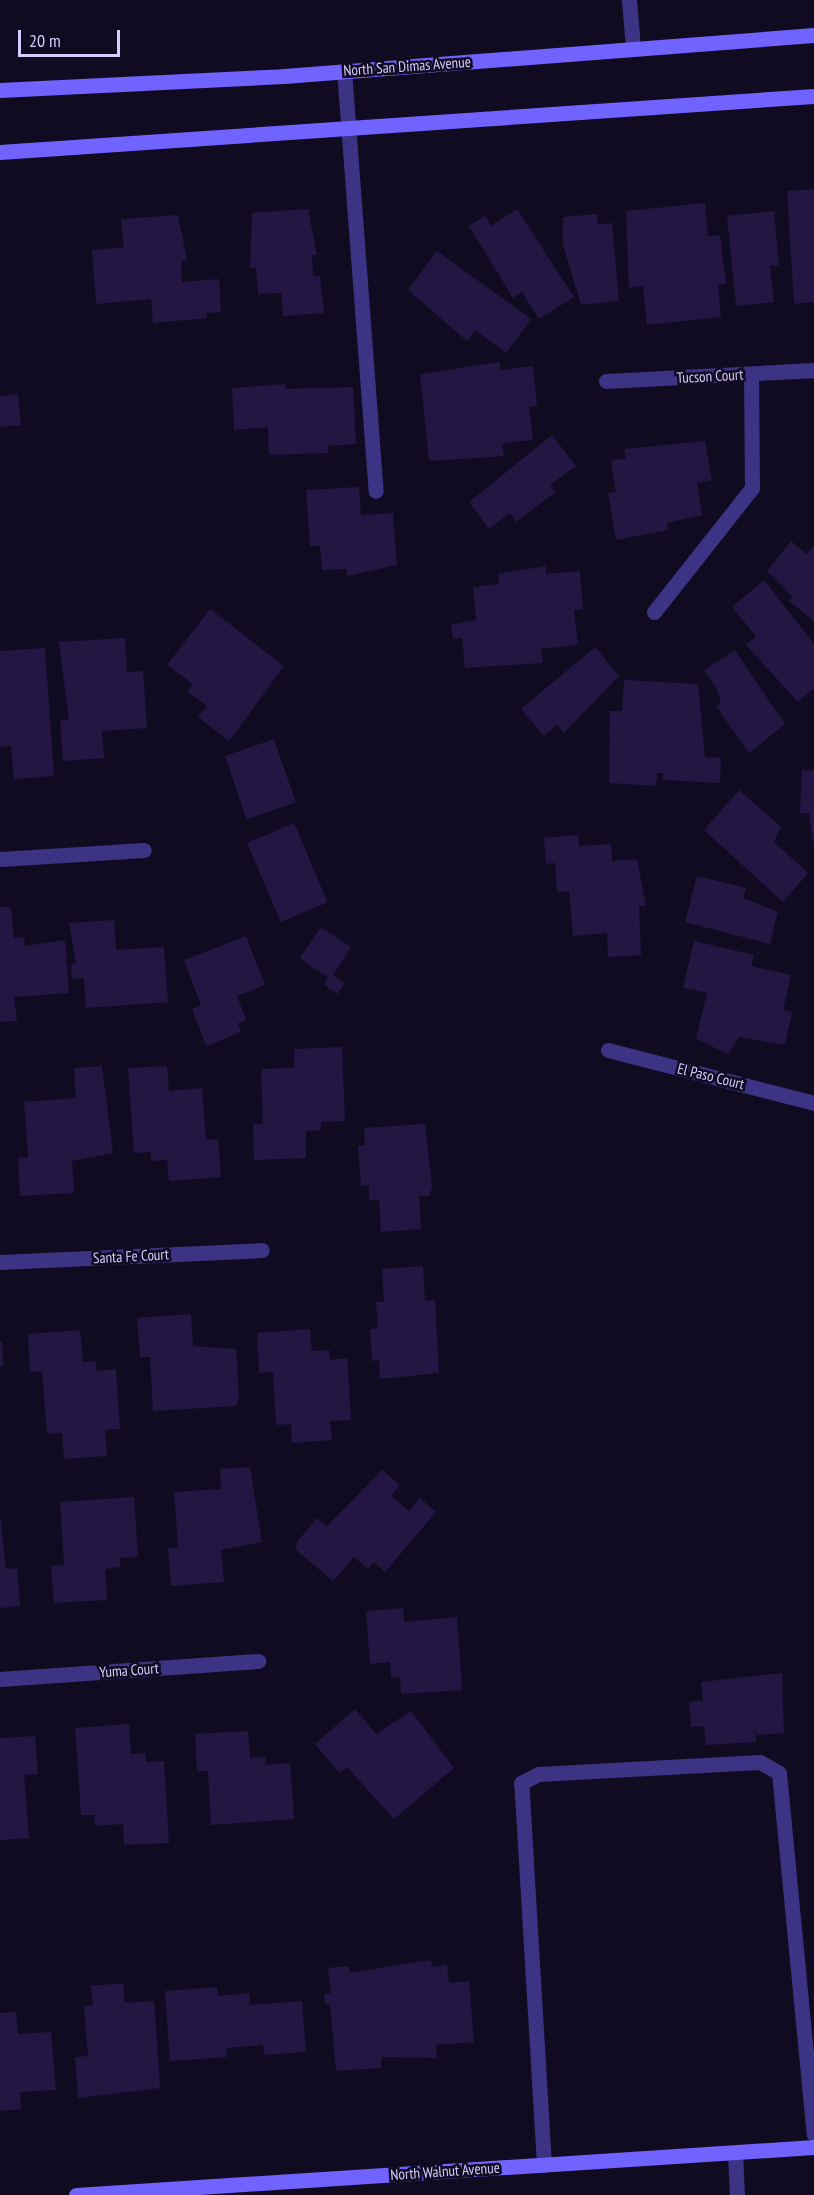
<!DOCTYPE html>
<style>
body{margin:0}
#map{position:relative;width:814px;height:2195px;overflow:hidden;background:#110b21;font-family:"PT Sans Narrow",sans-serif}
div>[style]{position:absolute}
.building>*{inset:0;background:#231643;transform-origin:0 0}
.service>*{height:15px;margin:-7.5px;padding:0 7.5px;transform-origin:7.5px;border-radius:7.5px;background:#3c3384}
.minor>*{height:15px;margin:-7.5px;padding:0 7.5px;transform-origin:7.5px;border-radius:7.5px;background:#3c3384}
.secondary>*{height:15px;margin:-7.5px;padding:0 7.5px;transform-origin:7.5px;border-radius:7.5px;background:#7163ff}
span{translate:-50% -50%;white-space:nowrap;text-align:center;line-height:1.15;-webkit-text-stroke:5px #110b21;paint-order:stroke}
.street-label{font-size:15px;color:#d5ccff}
.scale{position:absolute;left:18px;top:30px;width:102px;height:27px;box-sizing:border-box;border:3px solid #d5ccff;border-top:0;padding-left:8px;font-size:18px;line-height:21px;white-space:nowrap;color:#d5ccff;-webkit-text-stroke:4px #110b21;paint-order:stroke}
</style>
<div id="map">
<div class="building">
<div style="clip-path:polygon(814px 189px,814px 302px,794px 304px,787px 191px)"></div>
<div style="clip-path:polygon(705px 203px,708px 236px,720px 235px,726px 284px,718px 285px,721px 317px,647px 325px,643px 286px,629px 288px,626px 211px)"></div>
<div style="clip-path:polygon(308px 209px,317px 255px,312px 255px,313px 276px,320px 276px,324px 313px,283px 316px,281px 293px,258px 294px,256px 268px,250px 268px,252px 213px)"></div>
<div style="clip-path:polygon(517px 209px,574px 297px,539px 319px,522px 292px,513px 298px,469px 226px,485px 216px,491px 226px)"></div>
<div style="clip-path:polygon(774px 211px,779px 265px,770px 266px,774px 302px,736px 306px,727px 216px)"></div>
<div style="clip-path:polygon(597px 214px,598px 225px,612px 223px,619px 301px,581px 305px,563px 245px,563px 217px)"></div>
<div style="clip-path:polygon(178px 215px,187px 260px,181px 261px,182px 282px,219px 279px,221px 312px,206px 313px,207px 318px,153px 323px,151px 299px,96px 304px,92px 250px,124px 247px,121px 219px)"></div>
<div style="clip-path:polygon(437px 251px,531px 319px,506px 353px,475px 330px,467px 341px,408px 290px)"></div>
<div style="clip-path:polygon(500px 362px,500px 370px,533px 366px,537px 406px,529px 406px,533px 440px,502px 443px,504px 456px,429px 461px,420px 374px)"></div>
<div style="clip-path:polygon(285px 384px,285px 389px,353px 387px,356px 444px,328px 446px,328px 453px,269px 455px,268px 427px,234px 430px,232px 388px)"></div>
<div style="clip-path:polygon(18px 394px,21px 425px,0 427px,0 396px)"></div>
<div style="clip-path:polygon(552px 435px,576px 466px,550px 485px,555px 492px,516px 522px,510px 513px,489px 529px,469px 502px)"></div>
<div style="clip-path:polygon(705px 441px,712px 480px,697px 483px,702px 515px,667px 523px,668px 530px,616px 540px,608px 493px,616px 492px,611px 461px,626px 458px,624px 449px)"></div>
<div style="clip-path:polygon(359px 487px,361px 515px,393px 513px,397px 565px,347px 576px,346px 569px,322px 570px,320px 546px,310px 546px,306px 490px)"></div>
<div style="clip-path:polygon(791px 541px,807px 554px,814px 546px,814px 621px,789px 601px,793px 597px,767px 571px)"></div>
<div style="clip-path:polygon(546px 566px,546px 574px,580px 571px,583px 610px,574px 610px,578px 645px,541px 649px,543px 663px,465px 668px,462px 638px,453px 639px,451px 625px,476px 620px,473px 587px,499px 584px,498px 574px)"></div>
<div style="clip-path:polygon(764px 580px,814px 644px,814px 688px,798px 702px,746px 645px,756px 636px,732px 607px)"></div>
<div style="clip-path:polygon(210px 609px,284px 666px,229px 741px,198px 717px,207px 706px,187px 691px,193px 684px,167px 665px)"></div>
<div style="clip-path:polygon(125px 638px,127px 672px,143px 671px,147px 728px,102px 731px,104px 758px,63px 761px,60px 721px,69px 720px,59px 642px)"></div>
<div style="clip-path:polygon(595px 647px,619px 676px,564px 733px,557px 725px,544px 736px,521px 709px)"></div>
<div style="clip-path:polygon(45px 648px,54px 776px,14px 779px,11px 746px,0 747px,0 651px)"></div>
<div style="clip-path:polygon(735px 650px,785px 724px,749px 753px,716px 706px,721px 703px,717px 689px,704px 670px)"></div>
<div style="clip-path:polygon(624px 680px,698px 684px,705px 757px,721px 758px,720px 783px,663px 780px,663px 773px,657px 773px,656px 786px,609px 783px,610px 711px,622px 711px)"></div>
<div style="left:274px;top:739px;width:67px;height:52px;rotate:71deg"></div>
<div style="clip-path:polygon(802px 770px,814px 771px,814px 847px,809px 813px,800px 813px)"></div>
<div style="clip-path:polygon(739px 790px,781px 827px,774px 842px,808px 873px,783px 902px,704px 830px)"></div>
<div style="left:294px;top:823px;width:86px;height:51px;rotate:67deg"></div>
<div style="clip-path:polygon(578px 835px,579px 846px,611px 844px,612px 861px,637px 859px,646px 906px,639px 906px,641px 955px,608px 957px,607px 933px,573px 936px,569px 891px,557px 892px,555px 863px,546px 864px,544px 838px)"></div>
<div style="clip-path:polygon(697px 876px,746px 888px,743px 898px,778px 912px,770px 944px,685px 922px)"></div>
<div style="clip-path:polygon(0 907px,11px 907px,14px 938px,24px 937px,25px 946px,65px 940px,69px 993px,14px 997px,17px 1021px,0 1022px)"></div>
<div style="clip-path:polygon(114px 920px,116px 950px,164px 947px,168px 1002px,86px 1008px,84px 978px,72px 979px,71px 964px,76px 963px,69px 923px)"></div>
<div style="clip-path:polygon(321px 927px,351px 947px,333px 975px,345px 983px,337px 994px,324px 985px,328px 978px,300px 958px)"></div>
<div style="clip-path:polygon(246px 936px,265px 985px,237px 996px,246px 1020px,238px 1023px,241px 1032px,206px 1046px,192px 1009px,201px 1005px,184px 960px)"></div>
<div style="clip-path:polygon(694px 941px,754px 955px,751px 966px,791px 975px,783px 1010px,792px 1012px,785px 1045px,739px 1037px,728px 1054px,696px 1039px,707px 993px,683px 988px)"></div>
<div style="clip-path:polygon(342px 1047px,345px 1121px,321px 1122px,321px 1130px,306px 1131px,306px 1158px,254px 1160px,253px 1124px,263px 1124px,261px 1069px,294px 1068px,294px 1049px)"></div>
<div style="clip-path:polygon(102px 1066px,113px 1153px,72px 1161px,74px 1193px,20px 1196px,18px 1158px,28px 1157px,24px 1102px,76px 1098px,74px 1068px)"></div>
<div style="clip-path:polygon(167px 1066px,169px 1091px,202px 1088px,206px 1140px,218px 1139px,221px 1177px,169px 1181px,167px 1160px,151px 1161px,151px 1152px,134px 1153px,128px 1068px)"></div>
<div style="clip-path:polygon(425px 1124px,432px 1187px,429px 1196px,419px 1196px,421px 1229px,381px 1232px,379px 1200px,369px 1200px,369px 1186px,361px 1186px,358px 1146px,365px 1145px,364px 1128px)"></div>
<div style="clip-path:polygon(423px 1266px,425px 1301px,435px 1300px,439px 1373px,380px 1379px,379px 1360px,372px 1361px,370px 1329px,378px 1328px,376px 1302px,384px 1302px,382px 1269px)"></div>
<div style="clip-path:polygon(191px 1314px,193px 1346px,236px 1349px,239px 1397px,236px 1406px,153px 1411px,150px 1357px,140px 1357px,137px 1318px)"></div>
<div style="clip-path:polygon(310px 1329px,312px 1351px,329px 1350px,330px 1360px,347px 1358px,351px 1420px,330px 1421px,332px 1440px,292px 1443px,291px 1424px,276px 1425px,273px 1372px,259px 1373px,257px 1333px)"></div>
<div style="clip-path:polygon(80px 1330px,83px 1362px,96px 1361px,96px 1371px,116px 1369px,120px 1429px,105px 1430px,107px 1456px,64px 1459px,62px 1433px,47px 1434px,42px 1371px,30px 1372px,28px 1334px)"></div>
<div style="clip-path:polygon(0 1342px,2px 1342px,3px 1366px,0 1366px)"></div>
<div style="clip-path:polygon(250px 1467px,262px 1542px,221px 1550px,224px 1582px,171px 1586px,168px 1548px,178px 1547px,174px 1492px,221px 1489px,220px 1469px)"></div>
<div style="clip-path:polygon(382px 1470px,400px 1485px,391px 1496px,409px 1511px,420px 1498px,436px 1512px,385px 1572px,374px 1562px,368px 1569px,354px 1557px,333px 1581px,295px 1549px,297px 1542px,317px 1518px,327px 1526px)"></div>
<div style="clip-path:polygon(134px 1497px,138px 1557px,120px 1558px,120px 1567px,105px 1569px,107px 1600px,54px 1603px,51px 1566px,64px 1565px,60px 1502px)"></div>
<div style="clip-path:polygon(0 1514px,6px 1569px,17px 1568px,20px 1606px,0 1608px)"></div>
<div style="clip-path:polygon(403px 1608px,404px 1622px,457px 1617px,462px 1690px,401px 1694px,400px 1677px,391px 1678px,390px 1662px,370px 1664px,366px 1611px)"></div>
<div style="clip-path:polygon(782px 1673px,784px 1733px,757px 1735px,755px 1728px,756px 1742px,706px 1745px,704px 1726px,691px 1727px,689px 1702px,703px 1701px,701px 1682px)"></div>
<div style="clip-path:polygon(355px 1709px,376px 1734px,411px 1711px,454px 1768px,394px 1819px,347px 1767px,339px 1773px,315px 1744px)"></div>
<div style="clip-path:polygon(129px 1724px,131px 1754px,145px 1753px,146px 1762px,164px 1761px,169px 1843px,124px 1845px,123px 1824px,95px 1826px,94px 1815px,81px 1815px,75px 1728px)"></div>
<div style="clip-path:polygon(248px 1731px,250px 1758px,265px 1757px,266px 1765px,290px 1763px,294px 1819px,211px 1825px,208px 1771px,197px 1771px,195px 1734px)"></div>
<div style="clip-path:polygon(35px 1736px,38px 1774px,24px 1775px,29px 1838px,0 1840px,0 1738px)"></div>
<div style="clip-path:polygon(431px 1960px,432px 1967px,447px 1965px,449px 1983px,469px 1981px,474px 2042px,436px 2045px,437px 2058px,381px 2057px,381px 2068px,336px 2071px,330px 2004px,325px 2005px,324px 1994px,331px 1993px,328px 1968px,349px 1966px,349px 1973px)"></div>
<div style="clip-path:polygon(123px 1983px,125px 2003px,154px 2001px,160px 2088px,78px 2098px,75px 2057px,88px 2056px,84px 2006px,93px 2005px,91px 1986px)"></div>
<div style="clip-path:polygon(217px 1987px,218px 1996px,249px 1993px,250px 2005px,302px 2001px,306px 2052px,264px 2055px,263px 2045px,226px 2048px,227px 2057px,170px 2061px,165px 1991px)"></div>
<div style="clip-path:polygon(16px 2012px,18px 2034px,51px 2032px,56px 2090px,20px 2092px,21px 2109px,0 2111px,0 2013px)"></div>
</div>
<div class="service">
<div style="left:544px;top:2165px;width:383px;rotate:-93.4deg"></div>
<div style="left:521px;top:1783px;width:19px;rotate:-28deg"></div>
<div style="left:538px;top:1774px;width:222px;rotate:-3.1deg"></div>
<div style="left:760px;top:1762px;width:22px;rotate:30deg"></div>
<div style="left:779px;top:1773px;width:363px;rotate:84.5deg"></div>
</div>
<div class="minor">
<div style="left:629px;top:0;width:48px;rotate:85.2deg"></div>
<div style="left:344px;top:70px;width:422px;rotate:85.7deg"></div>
<div style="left:606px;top:381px;width:208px;rotate:-3deg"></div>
<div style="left:654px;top:612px;width:158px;rotate:-51.7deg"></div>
<div style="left:752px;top:488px;width:114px;rotate:-90.5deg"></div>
<div style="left:0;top:859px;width:144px;rotate:-3.6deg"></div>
<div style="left:608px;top:1050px;width:213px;rotate:14.4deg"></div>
<div style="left:0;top:1262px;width:262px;rotate:-2.6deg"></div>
<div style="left:0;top:1679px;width:259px;rotate:-4deg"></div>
<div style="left:735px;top:2153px;width:42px;rotate:87.3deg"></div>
</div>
<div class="secondary">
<div style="left:0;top:90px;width:284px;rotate:-2.8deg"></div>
<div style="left:284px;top:76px;width:532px;rotate:-4.42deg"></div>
<div style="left:0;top:152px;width:816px;rotate:-3.94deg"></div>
<div style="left:76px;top:2195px;width:740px;rotate:-3.72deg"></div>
</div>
<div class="street-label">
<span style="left:407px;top:66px;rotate:-4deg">North San Dimas Avenue</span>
<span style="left:710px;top:376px;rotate:-3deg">Tucson Court</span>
<span style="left:711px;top:1076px;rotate:14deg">El Paso Court</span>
<span style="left:131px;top:1256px;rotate:-3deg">Santa Fe Court</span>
<span style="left:129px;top:1670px;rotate:-4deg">Yuma Court</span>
<span style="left:445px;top:2171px;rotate:-4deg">North Walnut Avenue</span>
</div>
<div class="scale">20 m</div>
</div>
